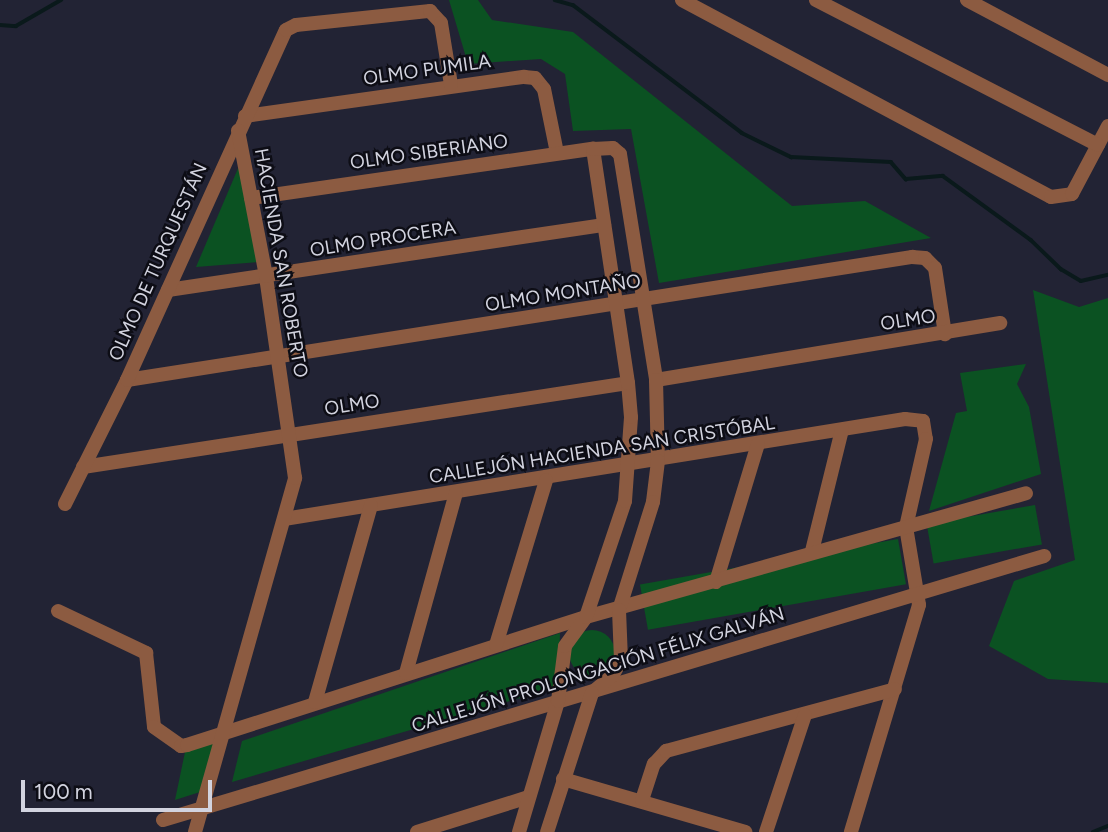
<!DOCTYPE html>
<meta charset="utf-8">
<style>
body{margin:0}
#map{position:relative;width:1108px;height:832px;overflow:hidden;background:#222334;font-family:Figtree,sans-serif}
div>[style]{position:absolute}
.green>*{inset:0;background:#0b5222;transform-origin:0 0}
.round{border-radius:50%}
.stream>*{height:3.5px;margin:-1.75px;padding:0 1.75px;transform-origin:1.75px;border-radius:1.75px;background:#0a191b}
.minor>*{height:14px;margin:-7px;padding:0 7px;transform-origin:7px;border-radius:7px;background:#8c5b41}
.tertiary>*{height:14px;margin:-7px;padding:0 7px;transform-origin:7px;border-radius:7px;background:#8c5b41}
span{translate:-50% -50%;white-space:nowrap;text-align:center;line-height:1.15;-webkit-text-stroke:5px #0d0d15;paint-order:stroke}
.street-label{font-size:19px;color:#d2d3df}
.scale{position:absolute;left:21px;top:780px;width:191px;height:32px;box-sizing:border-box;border:4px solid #d2d3df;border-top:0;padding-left:9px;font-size:21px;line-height:24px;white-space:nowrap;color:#d2d3df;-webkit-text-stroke:5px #0d0d15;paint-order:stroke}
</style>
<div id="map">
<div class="green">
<div style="clip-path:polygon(449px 0,478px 0,492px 20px,573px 32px,792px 206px,865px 201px,931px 238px,659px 283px,631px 129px,573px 131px,565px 74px,541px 59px,468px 64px)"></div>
<div style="clip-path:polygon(245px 152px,258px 262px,196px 267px)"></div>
<div style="clip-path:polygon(1033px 290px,1079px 307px,1108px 298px,1108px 683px,1048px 679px,989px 646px,1014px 581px,1075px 560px)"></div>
<div style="clip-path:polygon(1026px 364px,1017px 384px,1029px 407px,1041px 474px,929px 511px,956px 413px,967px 411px,960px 373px)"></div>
<div style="left:1035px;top:505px;width:40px;height:110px;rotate:80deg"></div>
<div style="left:898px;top:539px;width:46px;height:262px;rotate:80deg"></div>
<div class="round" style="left:569px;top:630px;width:46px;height:46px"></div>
<div style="clip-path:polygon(560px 633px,558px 687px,232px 782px,242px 741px)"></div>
<div style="clip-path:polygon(214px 742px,200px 792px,175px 800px,185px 752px)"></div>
</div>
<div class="stream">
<div style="left:555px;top:0;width:19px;rotate:16deg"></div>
<div style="left:573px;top:5px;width:212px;rotate:37.1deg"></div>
<div style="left:742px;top:133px;width:55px;rotate:26.1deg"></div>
<div style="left:791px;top:157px;width:100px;rotate:2.9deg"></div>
<div style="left:891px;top:162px;width:23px;rotate:49deg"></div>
<div style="left:906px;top:179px;width:37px;rotate:-5deg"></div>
<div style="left:943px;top:176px;width:109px;rotate:36deg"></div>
<div style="left:1031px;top:240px;width:42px;rotate:44deg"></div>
<div style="left:1061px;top:269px;width:23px;rotate:31deg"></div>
<div style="left:1081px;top:281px;width:28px;rotate:-13deg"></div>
<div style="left:0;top:25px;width:16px;rotate:4deg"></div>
<div style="left:16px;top:26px;width:52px;rotate:-30deg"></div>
<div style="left:1093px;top:832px;width:16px;rotate:-22deg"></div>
</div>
<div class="minor">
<div style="left:682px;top:0;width:418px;rotate:28.1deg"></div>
<div style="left:1051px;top:197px;width:21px;rotate:-8deg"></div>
<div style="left:1072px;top:194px;width:77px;rotate:-62.1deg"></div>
<div style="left:816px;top:0;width:317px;rotate:27.2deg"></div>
<div style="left:967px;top:0;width:160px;rotate:28deg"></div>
<div style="left:245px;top:116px;width:282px;rotate:-8deg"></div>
<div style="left:524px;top:77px;width:11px;rotate:5deg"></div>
<div style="left:535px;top:78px;width:14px;rotate:51deg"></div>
<div style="left:544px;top:89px;width:65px;rotate:78.5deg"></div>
<div style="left:251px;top:198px;width:345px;rotate:-8.2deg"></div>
<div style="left:168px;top:290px;width:441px;rotate:-8.5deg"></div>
<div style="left:127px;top:380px;width:795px;rotate:-8.91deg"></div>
<div style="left:912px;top:257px;width:13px;rotate:4deg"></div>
<div style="left:925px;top:258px;width:14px;rotate:45deg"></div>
<div style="left:935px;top:268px;width:67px;rotate:81.4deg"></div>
<div style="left:656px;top:380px;width:349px;rotate:-9.4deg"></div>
<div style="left:83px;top:467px;width:551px;rotate:-8.76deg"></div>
<div style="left:65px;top:504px;width:139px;rotate:-63.4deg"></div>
<div style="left:127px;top:380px;width:384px;rotate:-65.6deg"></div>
<div style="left:286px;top:30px;width:11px;rotate:-27deg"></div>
<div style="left:296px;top:25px;width:135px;rotate:-6deg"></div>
<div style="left:430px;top:11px;width:16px;rotate:47deg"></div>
<div style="left:441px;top:23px;width:63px;rotate:80.8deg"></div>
<div style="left:284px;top:519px;width:629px;rotate:-9.15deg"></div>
<div style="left:905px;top:419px;width:18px;rotate:6deg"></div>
<div style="left:923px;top:421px;width:18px;rotate:81deg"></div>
<div style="left:926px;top:439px;width:90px;rotate:102.8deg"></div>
<div style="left:906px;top:527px;width:79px;rotate:80.5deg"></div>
<div style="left:919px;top:605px;width:237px;rotate:106.7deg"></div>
<div style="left:812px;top:551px;width:125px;rotate:-76.1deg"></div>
<div style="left:716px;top:582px;width:144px;rotate:-73.1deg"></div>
<div style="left:58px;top:611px;width:98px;rotate:25.5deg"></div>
<div style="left:146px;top:653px;width:74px;rotate:83.8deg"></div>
<div style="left:154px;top:727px;width:33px;rotate:35deg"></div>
<div style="left:181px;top:746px;width:6px;rotate:-9deg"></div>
<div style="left:187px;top:745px;width:419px;rotate:-17.8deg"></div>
<div style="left:586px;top:617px;width:457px;rotate:-15.7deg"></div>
<div style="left:496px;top:645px;width:172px;rotate:-73.1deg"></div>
<div style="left:406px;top:673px;width:187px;rotate:-74.5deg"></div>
<div style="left:315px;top:702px;width:204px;rotate:-74.1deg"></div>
<div style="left:563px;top:779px;width:190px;rotate:16.2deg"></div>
<div style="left:642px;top:800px;width:38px;rotate:-72deg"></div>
<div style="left:654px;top:764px;width:18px;rotate:-47deg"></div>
<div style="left:666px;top:751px;width:237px;rotate:-15.1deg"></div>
<div style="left:163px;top:820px;width:920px;rotate:-16.68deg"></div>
<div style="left:195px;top:832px;width:368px;rotate:-74.2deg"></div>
<div style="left:295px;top:478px;width:204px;rotate:-98.2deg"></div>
<div style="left:266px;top:276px;width:148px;rotate:-100.9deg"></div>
<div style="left:417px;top:832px;width:117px;rotate:-17.4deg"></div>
<div style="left:766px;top:832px;width:123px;rotate:-71.6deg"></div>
</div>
<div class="tertiary">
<div style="left:519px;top:832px;width:137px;rotate:-73.4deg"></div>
<div style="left:558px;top:701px;width:55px;rotate:-82.7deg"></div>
<div style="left:565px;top:646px;width:36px;rotate:-54deg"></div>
<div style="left:586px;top:617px;width:122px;rotate:-71.4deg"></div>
<div style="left:625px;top:501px;width:84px;rotate:-85.9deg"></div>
<div style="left:631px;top:417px;width:34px;rotate:-95deg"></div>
<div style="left:628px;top:383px;width:237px;rotate:-98.5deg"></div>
<div style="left:593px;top:149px;width:20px;rotate:-3deg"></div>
<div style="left:613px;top:148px;width:9px;rotate:41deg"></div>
<div style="left:620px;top:154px;width:229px;rotate:80.9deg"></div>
<div style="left:656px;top:380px;width:81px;rotate:88.6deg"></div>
<div style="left:658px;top:461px;width:41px;rotate:97deg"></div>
<div style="left:653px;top:502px;width:113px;rotate:107.5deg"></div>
<div style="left:619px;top:610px;width:50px;rotate:87.7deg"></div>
<div style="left:621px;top:660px;width:18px;rotate:119deg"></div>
<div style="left:612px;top:676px;width:26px;rotate:140deg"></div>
<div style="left:592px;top:693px;width:146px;rotate:107.9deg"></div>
</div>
<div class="street-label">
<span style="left:427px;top:70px;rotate:-8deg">OLMO PUMILA</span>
<span style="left:429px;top:152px;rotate:-8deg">OLMO SIBERIANO</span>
<span style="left:383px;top:239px;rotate:-9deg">OLMO PROCERA</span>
<span style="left:158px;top:262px;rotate:-66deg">OLMO DE TURQUESTÁN</span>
<span style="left:281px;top:263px;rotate:80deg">HACIENDA SAN ROBERTO</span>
<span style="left:563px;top:293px;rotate:-9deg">OLMO MONTAÑO</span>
<span style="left:908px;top:320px;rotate:-9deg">OLMO</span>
<span style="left:352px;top:405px;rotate:-9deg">OLMO</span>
<span style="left:602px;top:450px;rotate:-9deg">CALLEJÓN HACIENDA SAN CRISTÓBAL</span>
<span style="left:598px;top:670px;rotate:-17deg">CALLEJÓN PROLONGACIÓN FÉLIX GALVÁN</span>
</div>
<div class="scale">100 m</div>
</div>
